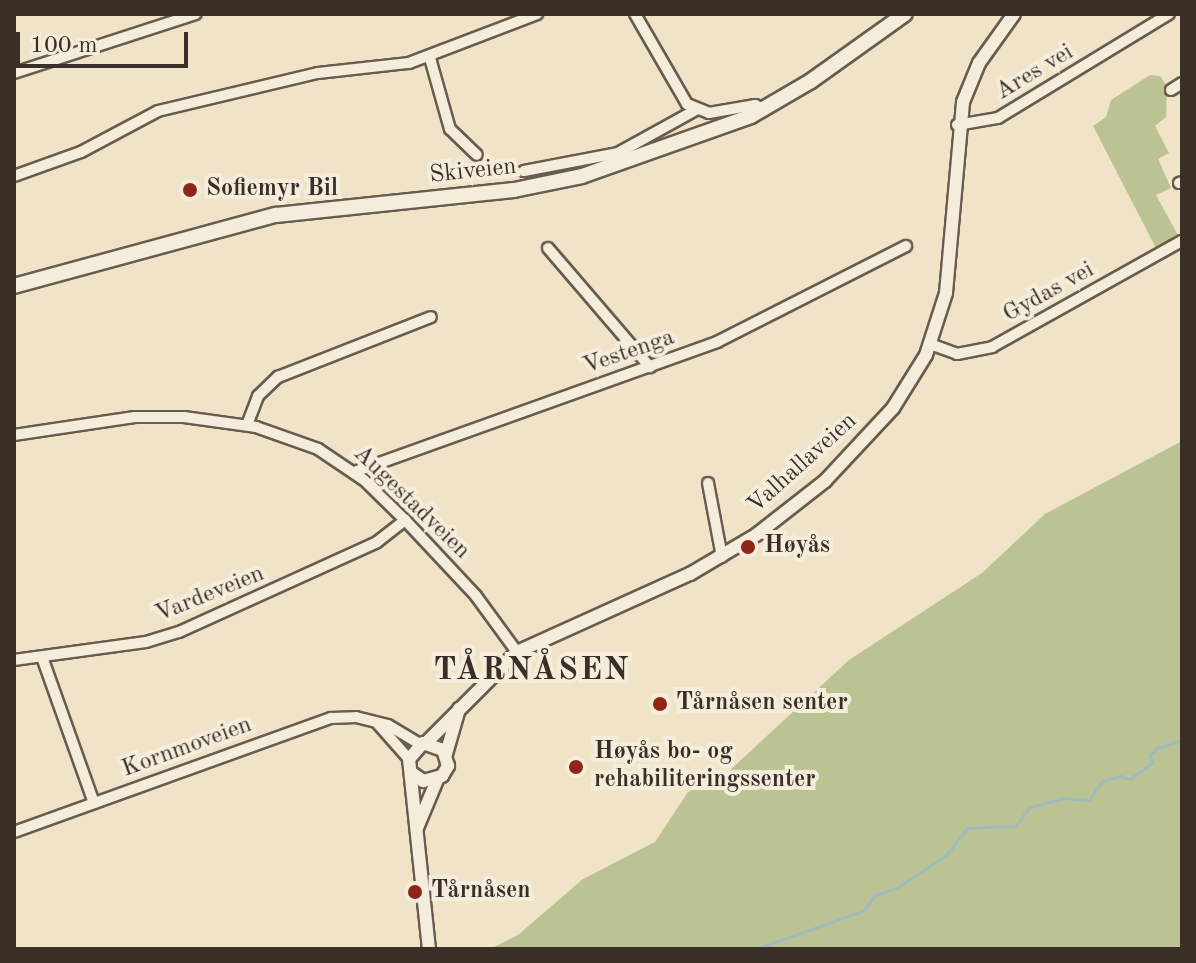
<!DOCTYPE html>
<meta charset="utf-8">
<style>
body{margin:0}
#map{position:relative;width:1196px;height:963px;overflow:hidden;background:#f0e3c7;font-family:"Old Standard TT",serif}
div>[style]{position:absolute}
.green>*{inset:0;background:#bcc393}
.stream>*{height:3px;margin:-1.5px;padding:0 1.5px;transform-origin:1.5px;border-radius:1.5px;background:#9ebbbf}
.roads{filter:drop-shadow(2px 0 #685c4f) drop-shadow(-2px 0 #685c4f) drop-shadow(0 2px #685c4f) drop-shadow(0 -2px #685c4f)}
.minor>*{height:10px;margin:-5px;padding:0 5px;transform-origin:5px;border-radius:5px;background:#f5eddb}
.tertiary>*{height:12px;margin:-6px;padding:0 6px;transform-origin:6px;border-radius:6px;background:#f5eddb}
.secondary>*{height:14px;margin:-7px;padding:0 7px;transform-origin:7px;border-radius:7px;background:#f5eddb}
.dots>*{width:22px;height:22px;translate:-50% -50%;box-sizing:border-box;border:4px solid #f5eddb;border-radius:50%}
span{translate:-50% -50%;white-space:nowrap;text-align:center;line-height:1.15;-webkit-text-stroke:8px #f5eddb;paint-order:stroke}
.street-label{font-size:24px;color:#3a2f27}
.poi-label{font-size:24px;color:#3a2f27;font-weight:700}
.left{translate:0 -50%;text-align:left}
.district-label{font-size:32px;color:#3a2f27;font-weight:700;letter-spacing:2px}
.frame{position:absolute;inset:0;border:16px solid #3a2f27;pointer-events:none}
.scale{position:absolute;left:16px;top:32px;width:172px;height:36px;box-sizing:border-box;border:4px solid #3a2f27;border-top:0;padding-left:10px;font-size:24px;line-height:28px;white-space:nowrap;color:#3a2f27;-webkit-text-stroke:6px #f5eddb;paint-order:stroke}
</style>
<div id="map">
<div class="green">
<div style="clip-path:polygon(1150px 75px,1160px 76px,1167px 86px,1166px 117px,1155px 126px,1169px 153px,1158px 159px,1171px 188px,1156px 195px,1180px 239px,1157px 250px,1093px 126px,1106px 117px,1111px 100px)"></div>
<div style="clip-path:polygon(1182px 441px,1182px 949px,490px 949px,518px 935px,583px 879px,655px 842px,688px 792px,727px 773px,849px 660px,982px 573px,1045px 514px)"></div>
</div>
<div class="stream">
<div style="left:755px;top:949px;width:114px;rotate:-19.4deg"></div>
<div style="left:863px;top:911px;width:20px;rotate:-53deg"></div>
<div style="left:875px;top:895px;width:24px;rotate:-19deg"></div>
<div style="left:898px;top:887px;width:58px;rotate:-33.7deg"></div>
<div style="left:946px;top:855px;width:34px;rotate:-52deg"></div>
<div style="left:967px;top:828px;width:48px;rotate:-2.4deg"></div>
<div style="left:1015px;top:826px;width:24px;rotate:-52deg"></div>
<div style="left:1030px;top:807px;width:35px;rotate:-15deg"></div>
<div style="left:1064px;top:798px;width:25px;rotate:5deg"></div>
<div style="left:1089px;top:800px;width:23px;rotate:-56deg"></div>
<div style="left:1102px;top:781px;width:19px;rotate:-16deg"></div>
<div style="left:1120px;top:776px;width:10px;rotate:17deg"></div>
<div style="left:1130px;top:779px;width:27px;rotate:-36deg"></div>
<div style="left:1152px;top:763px;width:8px;rotate:-104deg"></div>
<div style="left:1150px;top:755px;width:10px;rotate:-45deg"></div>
<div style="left:1157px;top:748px;width:26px;rotate:-18deg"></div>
</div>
<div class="roads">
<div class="minor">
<div style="left:635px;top:14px;width:104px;rotate:60deg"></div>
<div style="left:687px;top:104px;width:24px;rotate:22deg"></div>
<div style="left:709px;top:113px;width:47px;rotate:-9.9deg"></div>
<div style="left:755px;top:105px;width:10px;rotate:24deg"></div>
<div style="left:430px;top:58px;width:74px;rotate:74.3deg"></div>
<div style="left:450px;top:129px;width:37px;rotate:44deg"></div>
<div style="left:14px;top:73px;width:191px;rotate:-18deg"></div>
<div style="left:1171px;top:90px;width:13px;rotate:-32deg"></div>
<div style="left:957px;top:125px;width:42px;rotate:-9.7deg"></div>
<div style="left:998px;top:118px;width:200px;rotate:-31.3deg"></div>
<div style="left:524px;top:171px;width:96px;rotate:-10.8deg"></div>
<div style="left:618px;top:153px;width:89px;rotate:-28.9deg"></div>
<div style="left:14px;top:176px;width:71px;rotate:-19.7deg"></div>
<div style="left:81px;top:152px;width:87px;rotate:-28deg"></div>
<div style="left:158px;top:111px;width:164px;rotate:-13.4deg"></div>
<div style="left:318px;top:73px;width:92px;rotate:-6.3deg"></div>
<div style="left:409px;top:63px;width:137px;rotate:-20.9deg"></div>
<div style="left:1179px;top:183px;width:3px;rotate:-18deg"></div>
<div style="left:548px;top:248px;width:157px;rotate:49.4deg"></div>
<div style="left:930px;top:344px;width:29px;rotate:20deg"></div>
<div style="left:957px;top:354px;width:36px;rotate:-11deg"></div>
<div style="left:992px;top:347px;width:218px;rotate:-29.2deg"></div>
<div style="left:247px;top:425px;width:31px;rotate:-69deg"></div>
<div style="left:258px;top:396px;width:28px;rotate:-44deg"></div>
<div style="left:278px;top:377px;width:164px;rotate:-21.4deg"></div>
<div style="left:14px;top:435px;width:122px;rotate:-8.5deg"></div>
<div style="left:135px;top:417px;width:49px"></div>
<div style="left:184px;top:417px;width:73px;rotate:7.9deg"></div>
<div style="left:256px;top:427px;width:66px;rotate:19.5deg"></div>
<div style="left:318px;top:449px;width:55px;rotate:34deg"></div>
<div style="left:364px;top:480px;width:57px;rotate:44.3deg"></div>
<div style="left:405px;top:520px;width:104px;rotate:46.9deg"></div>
<div style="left:476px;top:596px;width:69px;rotate:53.8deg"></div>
<div style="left:354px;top:472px;width:386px;rotate:-19.7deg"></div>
<div style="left:717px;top:342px;width:212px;rotate:-26.9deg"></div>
<div style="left:708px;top:483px;width:75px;rotate:79.3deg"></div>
<div style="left:42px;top:657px;width:155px;rotate:70.4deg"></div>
<div style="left:14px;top:660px;width:133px;rotate:-7.8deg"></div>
<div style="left:146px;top:642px;width:34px;rotate:-17deg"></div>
<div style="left:179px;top:632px;width:217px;rotate:-24.4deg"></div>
<div style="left:377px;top:542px;width:36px;rotate:-38deg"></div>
<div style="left:378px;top:724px;width:47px;rotate:48.5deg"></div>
<div style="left:14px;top:832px;width:337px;rotate:-19.8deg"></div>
<div style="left:331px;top:718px;width:25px;rotate:-2deg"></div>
<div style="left:356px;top:717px;width:33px;rotate:14deg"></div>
<div style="left:388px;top:725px;width:37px;rotate:31deg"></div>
</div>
<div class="tertiary">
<div style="left:426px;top:743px;width:129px;rotate:-45deg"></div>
<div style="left:517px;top:652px;width:190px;rotate:-24.3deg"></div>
<div style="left:690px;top:574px;width:77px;rotate:-30.6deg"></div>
<div style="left:756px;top:535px;width:88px;rotate:-38deg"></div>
<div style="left:825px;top:481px;width:100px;rotate:-47deg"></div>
<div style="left:893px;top:408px;width:62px;rotate:-58.1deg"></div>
<div style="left:926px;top:355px;width:65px;rotate:-72.1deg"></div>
<div style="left:946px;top:293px;width:192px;rotate:-84.9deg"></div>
<div style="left:963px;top:102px;width:42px;rotate:-67.7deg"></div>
<div style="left:979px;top:63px;width:60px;rotate:-54.5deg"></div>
<div style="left:446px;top:754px;width:47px;rotate:-73.9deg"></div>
<div style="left:412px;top:773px;width:14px;rotate:36deg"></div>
<div style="left:423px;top:781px;width:20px;rotate:-15deg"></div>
<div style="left:442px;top:776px;width:12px;rotate:-59deg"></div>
<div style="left:448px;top:766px;width:17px;rotate:-107deg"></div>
<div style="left:443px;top:750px;width:21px;rotate:-161deg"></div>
<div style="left:423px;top:743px;width:21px;rotate:131deg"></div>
<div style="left:409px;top:759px;width:191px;rotate:84deg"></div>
<div style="left:417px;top:828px;width:52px;rotate:-67.4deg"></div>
</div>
<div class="secondary">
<div style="left:14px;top:286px;width:271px;rotate:-15.2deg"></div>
<div style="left:276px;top:215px;width:239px;rotate:-6deg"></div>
<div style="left:514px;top:190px;width:69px;rotate:-11.6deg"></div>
<div style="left:582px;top:176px;width:179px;rotate:-19.5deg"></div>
<div style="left:751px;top:116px;width:69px;rotate:-30.3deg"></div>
<div style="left:811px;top:81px;width:115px;rotate:-35.5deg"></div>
</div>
</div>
<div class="dots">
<div style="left:190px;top:190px;background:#8f2418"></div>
<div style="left:748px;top:547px;background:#8f2418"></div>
<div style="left:660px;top:704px;background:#8f2418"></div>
<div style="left:576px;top:767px;background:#8f2418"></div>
<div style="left:415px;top:892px;background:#8f2418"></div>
</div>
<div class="street-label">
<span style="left:1035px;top:73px;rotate:-31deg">Ares vei</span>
<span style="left:473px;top:172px;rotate:-6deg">Skiveien</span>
<span style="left:1049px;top:293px;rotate:-29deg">Gydas vei</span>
<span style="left:629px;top:353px;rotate:-19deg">Vestenga</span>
<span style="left:803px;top:464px;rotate:-42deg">Valhallaveien</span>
<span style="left:411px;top:503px;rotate:44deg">Augestadveien</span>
<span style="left:210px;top:595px;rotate:-22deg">Vardeveien</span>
<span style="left:187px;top:748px;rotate:-20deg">Kornmoveien</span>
</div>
<div class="poi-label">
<span class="left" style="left:206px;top:190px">Sofiemyr Bil</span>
<span class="left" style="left:764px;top:547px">Høyås</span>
<span class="left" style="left:676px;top:704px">Tårnåsen senter</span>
<span class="left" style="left:594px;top:767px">Høyås bo- og<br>rehabiliteringssenter</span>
<span class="left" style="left:431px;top:892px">Tårnåsen</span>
</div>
<div class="district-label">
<span style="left:532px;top:671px">TÅRNÅSEN</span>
</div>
<div class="frame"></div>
<div class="scale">100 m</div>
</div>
